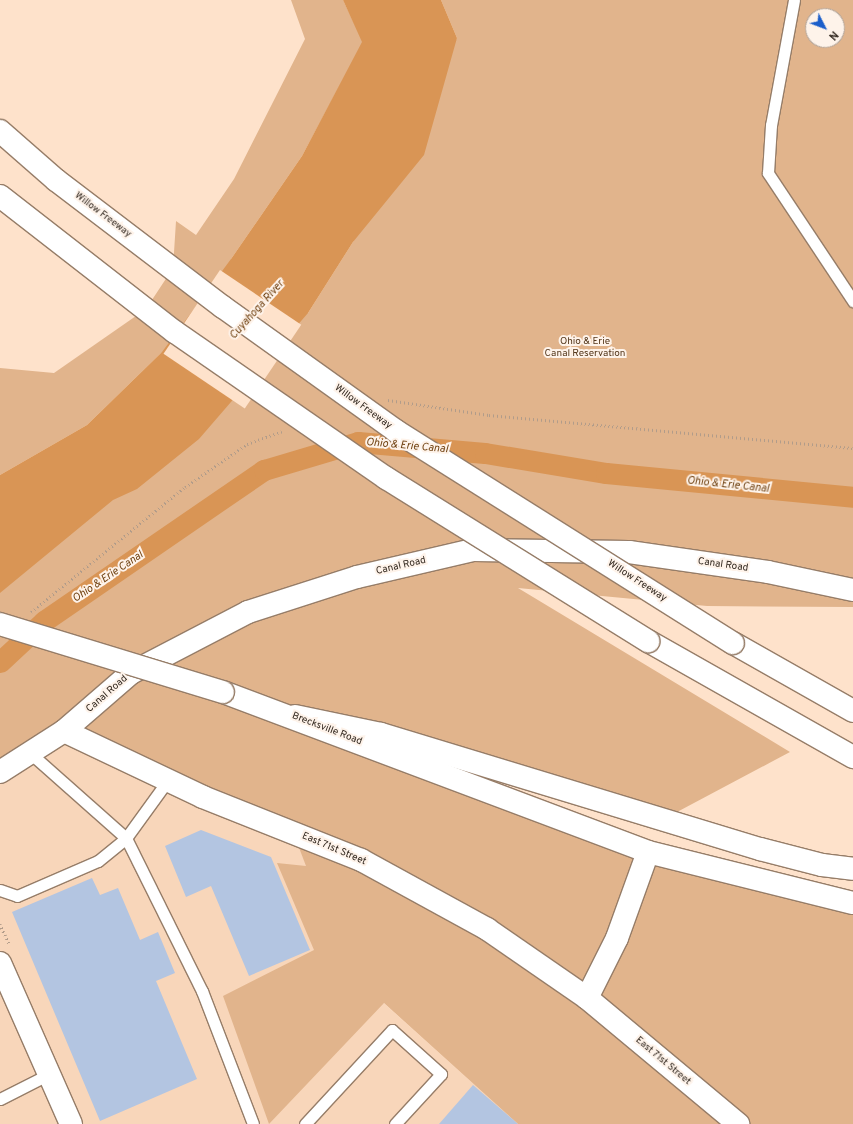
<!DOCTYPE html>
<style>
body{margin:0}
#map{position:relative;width:853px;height:1124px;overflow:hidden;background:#fee2cb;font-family:Overpass,sans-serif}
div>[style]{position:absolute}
.built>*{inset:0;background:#f8d6ba}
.green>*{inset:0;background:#e1b48c}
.water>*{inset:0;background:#d99555}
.pier>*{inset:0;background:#fee2cb;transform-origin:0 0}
.canal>*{height:21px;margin:-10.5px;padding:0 10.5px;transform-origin:10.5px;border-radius:10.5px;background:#d99555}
.building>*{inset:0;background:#b3c5e1}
.path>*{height:2.5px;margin-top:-1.25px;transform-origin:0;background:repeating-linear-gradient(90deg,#b19c8a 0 1px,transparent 0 4px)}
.roads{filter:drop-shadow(1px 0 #967d68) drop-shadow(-1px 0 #967d68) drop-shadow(0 1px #967d68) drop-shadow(0 -1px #967d68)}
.lane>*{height:11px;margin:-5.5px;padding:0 5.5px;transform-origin:5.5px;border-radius:5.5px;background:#fff}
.street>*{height:22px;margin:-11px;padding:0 11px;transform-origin:11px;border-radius:11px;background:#fff}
.secondary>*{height:22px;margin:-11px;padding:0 11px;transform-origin:11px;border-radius:11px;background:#fff}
.primary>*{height:22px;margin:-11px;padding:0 11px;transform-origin:11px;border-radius:11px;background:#fff}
.highway>*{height:22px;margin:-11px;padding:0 11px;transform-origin:11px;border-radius:11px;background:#fff}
.bridges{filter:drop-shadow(1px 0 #967d68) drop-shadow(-1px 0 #967d68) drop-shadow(0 1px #967d68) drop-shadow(0 -1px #967d68)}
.primary-bridge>*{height:22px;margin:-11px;padding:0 11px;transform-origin:11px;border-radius:11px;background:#fff}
.highway-bridge>*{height:22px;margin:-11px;padding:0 11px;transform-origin:11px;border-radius:11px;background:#fff}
span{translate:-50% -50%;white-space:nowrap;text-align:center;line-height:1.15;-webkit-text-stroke:4px #fef3ea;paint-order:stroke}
.street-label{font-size:10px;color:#30261d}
.park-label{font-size:10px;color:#54371b}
.water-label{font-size:11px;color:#704212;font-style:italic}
.north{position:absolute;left:805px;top:8px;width:40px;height:40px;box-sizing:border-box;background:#fef3ea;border:1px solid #aca198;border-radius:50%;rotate:132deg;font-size:11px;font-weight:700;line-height:16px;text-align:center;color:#30261d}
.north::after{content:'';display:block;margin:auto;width:14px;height:18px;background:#1b5eca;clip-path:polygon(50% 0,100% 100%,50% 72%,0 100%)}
</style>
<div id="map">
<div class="built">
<div style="clip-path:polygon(64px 731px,293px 832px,349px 972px,518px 1124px,0 1124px,0 772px)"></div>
</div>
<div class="green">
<div style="clip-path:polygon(evenodd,291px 0,343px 0,363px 42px,302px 156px,231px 259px,308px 313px,353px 242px,457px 38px,441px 0,853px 0,853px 607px,707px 606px,518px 588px,790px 752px,662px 820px,299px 717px,648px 852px,853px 903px,853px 1124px,518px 1124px,384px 1003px,269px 1124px,223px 996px,314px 950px,277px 863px,306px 866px,293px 832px,64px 731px,0 772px,0 579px,162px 352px,87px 425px,0 475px,0 368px,54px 373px,146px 309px,173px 268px,176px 221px,196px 235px,234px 179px,305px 39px,291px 0,813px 16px,837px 16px,837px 40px,813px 40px,813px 16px)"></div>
</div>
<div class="water">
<div style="clip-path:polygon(343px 0,441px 0,457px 38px,424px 155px,353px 242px,308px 313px,199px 439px,137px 489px,113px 500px,0 593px,0 475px,87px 425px,162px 352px,231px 259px,302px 156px,362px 42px)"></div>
</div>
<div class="pier">
<div style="left:220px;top:270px;width:98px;height:101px;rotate:34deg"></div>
</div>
<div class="canal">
<div style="left:0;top:662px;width:60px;rotate:-43deg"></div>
<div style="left:44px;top:621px;width:267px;rotate:-34.5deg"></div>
<div style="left:264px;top:470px;width:98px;rotate:-16.6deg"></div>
<div style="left:358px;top:442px;width:127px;rotate:5deg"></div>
<div style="left:485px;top:453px;width:123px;rotate:9.4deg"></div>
<div style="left:606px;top:473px;width:248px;rotate:5.5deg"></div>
</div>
<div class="building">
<div style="clip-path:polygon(201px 830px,271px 857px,310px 950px,249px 976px,211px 886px,186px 897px,165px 846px)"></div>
<div style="clip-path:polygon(92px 878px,100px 895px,118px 888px,140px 940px,158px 932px,175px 973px,156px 981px,197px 1079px,100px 1121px,12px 912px)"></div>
<div style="clip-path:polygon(473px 1085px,518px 1124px,439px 1124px)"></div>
</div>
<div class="path">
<div style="left:388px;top:400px;width:102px;rotate:8.4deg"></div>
<div style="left:489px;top:415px;width:365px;rotate:5.2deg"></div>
<div style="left:31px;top:612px;width:198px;rotate:-39.1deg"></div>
<div style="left:185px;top:487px;width:75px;rotate:-34.7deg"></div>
<div style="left:247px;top:444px;width:37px;rotate:-20deg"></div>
<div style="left:0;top:924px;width:23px;rotate:65deg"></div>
</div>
<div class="roads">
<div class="lane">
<div style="left:794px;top:0;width:127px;rotate:100.4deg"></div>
<div style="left:771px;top:125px;width:48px;rotate:93.6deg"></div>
<div style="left:768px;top:173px;width:154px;rotate:56.4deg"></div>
<div style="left:29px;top:752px;width:130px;rotate:41.6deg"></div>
<div style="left:126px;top:838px;width:171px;rotate:63.6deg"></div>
<div style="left:202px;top:991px;width:142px;rotate:69deg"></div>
<div style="left:0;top:890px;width:18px;rotate:19deg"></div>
<div style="left:17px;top:896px;width:88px;rotate:-23.4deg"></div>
<div style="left:98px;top:861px;width:36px;rotate:-39deg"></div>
<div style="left:126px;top:838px;width:72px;rotate:-54.1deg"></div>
<div style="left:0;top:1099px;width:55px;rotate:-27deg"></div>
<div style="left:305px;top:1124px;width:128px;rotate:-47.2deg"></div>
<div style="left:392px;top:1030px;width:66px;rotate:41.9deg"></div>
<div style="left:441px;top:1074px;width:68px;rotate:132.6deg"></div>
</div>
<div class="street">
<div style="left:0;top:963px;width:176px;rotate:66.2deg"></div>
</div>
<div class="secondary">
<div style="left:64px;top:731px;width:154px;rotate:25.4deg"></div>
<div style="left:203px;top:797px;width:170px;rotate:21.7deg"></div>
<div style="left:361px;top:860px;width:144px;rotate:28.7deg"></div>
<div style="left:487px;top:929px;width:121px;rotate:34.6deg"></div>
<div style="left:587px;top:998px;width:197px;rotate:39.8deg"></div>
<div style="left:0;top:772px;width:76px;rotate:-32.6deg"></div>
<div style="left:64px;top:731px;width:89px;rotate:-40.9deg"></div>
<div style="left:131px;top:673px;width:132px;rotate:-27.5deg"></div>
<div style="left:248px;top:612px;width:114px;rotate:-17.8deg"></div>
<div style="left:357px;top:577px;width:119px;rotate:-13.1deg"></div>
<div style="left:473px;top:550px;width:156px;rotate:0.7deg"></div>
<div style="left:629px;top:552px;width:140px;rotate:8.2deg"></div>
<div style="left:768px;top:572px;width:87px;rotate:12deg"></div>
<div style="left:587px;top:998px;width:67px;rotate:-63.4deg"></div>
<div style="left:617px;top:938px;width:91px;rotate:-70.2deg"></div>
</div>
<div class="primary">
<div style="left:223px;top:692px;width:454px;rotate:20.6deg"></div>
</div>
<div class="highway">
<div style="left:648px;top:641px;width:236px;rotate:29.5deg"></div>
<div style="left:733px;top:643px;width:138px;rotate:29.5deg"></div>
<div style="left:295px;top:716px;width:88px;rotate:11.8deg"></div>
<div style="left:381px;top:734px;width:396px;rotate:16.9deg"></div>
<div style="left:760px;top:849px;width:64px;rotate:14.5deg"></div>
<div style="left:822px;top:865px;width:31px;rotate:7deg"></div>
<div style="left:648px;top:852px;width:211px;rotate:14deg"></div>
</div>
</div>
<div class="bridges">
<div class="primary-bridge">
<div style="left:0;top:624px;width:233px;rotate:17deg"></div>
</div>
<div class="highway-bridge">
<div style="left:0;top:131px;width:74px;rotate:41.2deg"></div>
<div style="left:56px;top:180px;width:210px;rotate:37.3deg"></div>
<div style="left:223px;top:307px;width:213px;rotate:35.6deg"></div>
<div style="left:396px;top:431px;width:398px;rotate:32.2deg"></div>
<div style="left:0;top:196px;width:222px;rotate:37.9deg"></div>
<div style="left:175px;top:332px;width:257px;rotate:34.7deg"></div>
<div style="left:386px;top:478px;width:309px;rotate:31.9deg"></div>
</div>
</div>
<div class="street-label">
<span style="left:103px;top:215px;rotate:37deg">Willow Freeway</span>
<span style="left:363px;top:407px;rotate:36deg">Willow Freeway</span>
<span style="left:723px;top:565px;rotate:8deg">Canal Road</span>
<span style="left:401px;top:566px;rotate:-13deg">Canal Road</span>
<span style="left:637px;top:581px;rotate:33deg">Willow Freeway</span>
<span style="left:107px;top:694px;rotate:-41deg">Canal Road</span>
<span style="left:327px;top:729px;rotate:21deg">Brecksville Road</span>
<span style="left:334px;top:849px;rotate:23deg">East 71st Street</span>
<span style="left:663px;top:1061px;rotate:40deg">East 71st Street</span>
</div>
<div class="park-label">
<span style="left:585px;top:347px">Ohio &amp; Erie<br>Canal Reservation</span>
</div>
<div class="water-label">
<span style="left:257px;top:310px;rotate:-48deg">Cuyahoga River</span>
<span style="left:407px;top:446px;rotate:5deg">Ohio &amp; Erie Canal</span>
<span style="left:728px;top:485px;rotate:6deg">Ohio &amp; Erie Canal</span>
<span style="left:108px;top:577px;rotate:-34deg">Ohio &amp; Erie Canal</span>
</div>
<div class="north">N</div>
</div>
